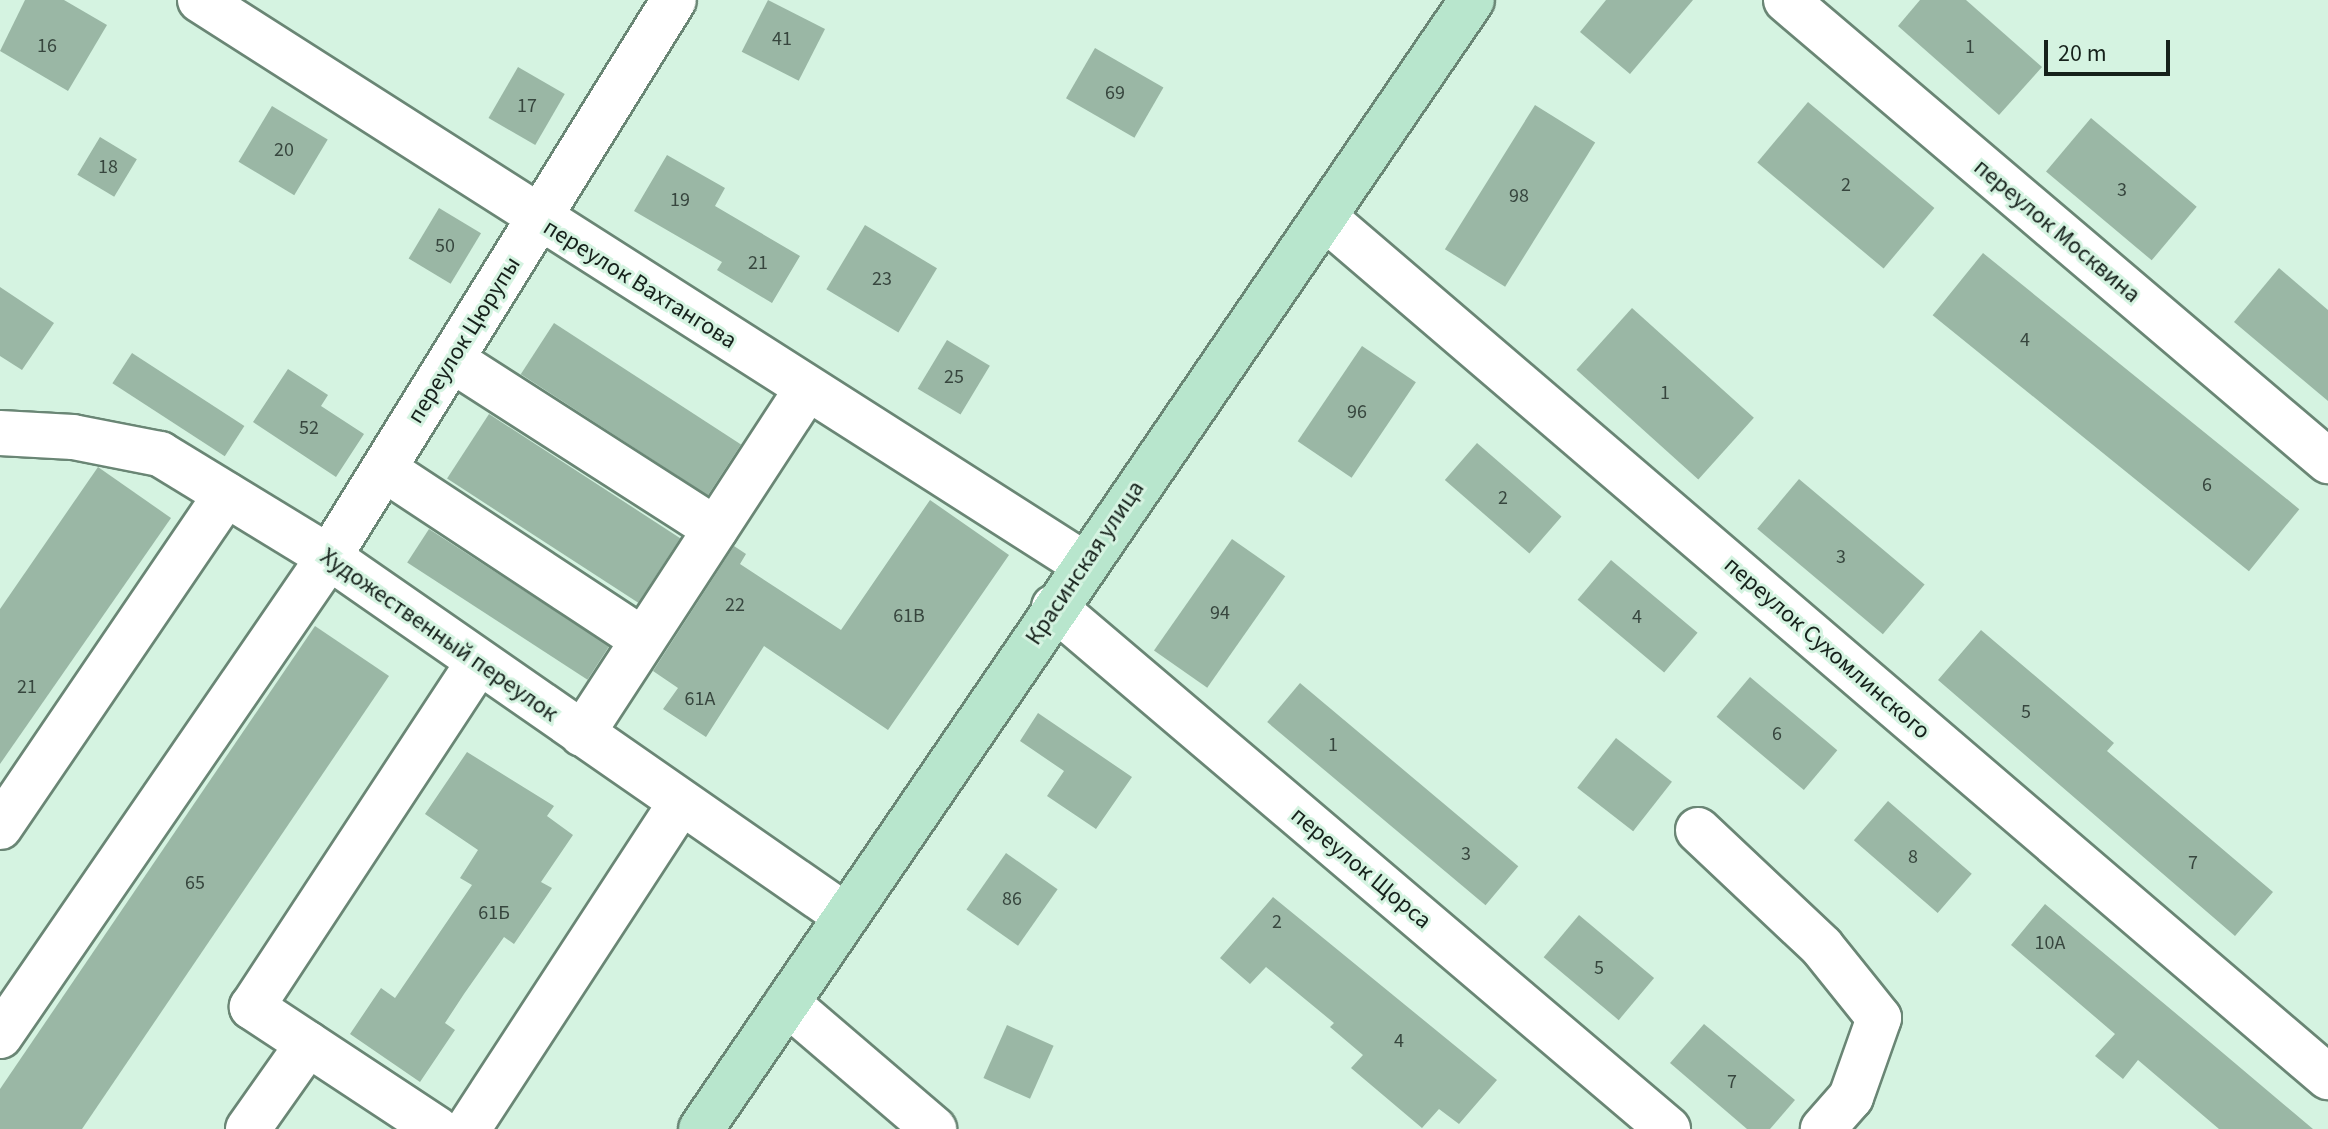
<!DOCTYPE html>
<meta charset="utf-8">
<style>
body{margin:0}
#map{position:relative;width:2328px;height:1129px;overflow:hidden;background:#d5f3e1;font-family:"Source Sans 3",sans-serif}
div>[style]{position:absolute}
.building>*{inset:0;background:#9ab7a5;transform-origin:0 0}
.roads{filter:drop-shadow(2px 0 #6a8675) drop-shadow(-2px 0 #6a8675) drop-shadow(0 2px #6a8675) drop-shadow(0 -2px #6a8675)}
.minor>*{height:44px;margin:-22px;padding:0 22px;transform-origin:22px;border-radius:22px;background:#fff}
.major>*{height:44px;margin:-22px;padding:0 22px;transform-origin:22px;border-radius:22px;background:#b8e6cd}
span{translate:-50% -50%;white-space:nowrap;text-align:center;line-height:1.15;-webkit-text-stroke:6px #d5f3e1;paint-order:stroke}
.number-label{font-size:20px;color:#37463e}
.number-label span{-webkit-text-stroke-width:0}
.street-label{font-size:24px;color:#16211b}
.scale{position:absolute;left:2044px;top:40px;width:126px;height:36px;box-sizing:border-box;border:4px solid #16211b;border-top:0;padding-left:10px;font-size:24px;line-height:28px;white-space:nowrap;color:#16211b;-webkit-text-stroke:6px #d5f3e1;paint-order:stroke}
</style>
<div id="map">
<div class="building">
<div style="clip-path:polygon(25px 0,64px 0,107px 25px,68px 91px,0 51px)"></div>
<div style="left:768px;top:0;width:64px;height:58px;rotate:27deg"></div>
<div style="clip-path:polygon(1606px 0,1693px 0,1630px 74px,1580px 32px)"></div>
<div style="clip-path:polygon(1920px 0,1966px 0,2042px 67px,1999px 115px,1898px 26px)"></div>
<div style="left:1095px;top:48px;width:79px;height:58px;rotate:30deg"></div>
<div style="left:518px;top:67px;width:54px;height:59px;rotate:30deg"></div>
<div style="left:1808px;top:102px;width:165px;height:79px;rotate:40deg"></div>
<div style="left:1535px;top:105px;width:71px;height:170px;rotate:32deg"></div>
<div style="left:272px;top:106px;width:65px;height:65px;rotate:31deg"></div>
<div style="left:2091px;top:118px;width:138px;height:70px;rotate:40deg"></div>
<div style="left:100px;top:137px;width:43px;height:44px;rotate:31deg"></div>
<div style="clip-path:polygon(667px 155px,725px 188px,715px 206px,800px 256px,772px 303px,717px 270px,722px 262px,634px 211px)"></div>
<div style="left:439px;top:208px;width:49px;height:59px;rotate:31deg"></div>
<div style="left:865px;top:225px;width:84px;height:75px;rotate:31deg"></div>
<div style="left:1983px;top:253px;width:407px;height:80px;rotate:39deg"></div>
<div style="clip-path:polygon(2279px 268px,2328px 310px,2328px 401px,2234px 322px)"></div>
<div style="clip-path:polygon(0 287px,54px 323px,22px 370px,0 356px)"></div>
<div style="left:1632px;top:308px;width:164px;height:83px;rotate:42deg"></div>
<div style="left:554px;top:323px;width:223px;height:61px;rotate:33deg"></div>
<div style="left:947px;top:340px;width:50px;height:57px;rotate:31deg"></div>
<div style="left:1362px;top:346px;width:65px;height:115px;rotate:34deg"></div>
<div style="left:132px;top:353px;width:134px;height:36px;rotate:33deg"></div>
<div style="clip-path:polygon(288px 369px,328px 395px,321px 406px,364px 434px,336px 477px,253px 422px)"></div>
<div style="left:489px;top:414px;width:228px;height:77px;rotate:33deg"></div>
<div style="left:1477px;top:443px;width:112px;height:49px;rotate:41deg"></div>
<div style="clip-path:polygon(98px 467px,171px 518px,0 764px,0 609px)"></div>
<div style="left:1799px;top:479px;width:164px;height:65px;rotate:40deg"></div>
<div style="clip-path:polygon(930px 500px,1009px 555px,888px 730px,764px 646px,706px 737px,663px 709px,678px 688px,653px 671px,734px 546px,746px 554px,740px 564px,841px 630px)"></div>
<div style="left:429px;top:529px;width:215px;height:40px;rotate:33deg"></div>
<div style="left:1232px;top:539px;width:65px;height:136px;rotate:35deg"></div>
<div style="left:1611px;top:560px;width:113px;height:52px;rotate:40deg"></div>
<div style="clip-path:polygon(315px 626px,389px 676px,82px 1129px,0 1129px,0 1089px)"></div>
<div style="clip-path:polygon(1981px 630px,2114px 743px,2107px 751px,2273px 892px,2235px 936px,1938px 680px)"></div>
<div style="left:1750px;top:677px;width:114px;height:52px;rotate:40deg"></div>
<div style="left:1300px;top:683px;width:285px;height:51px;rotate:40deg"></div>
<div style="clip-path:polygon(1038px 713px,1132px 777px,1096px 829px,1047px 796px,1064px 771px,1020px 741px)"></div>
<div style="left:1616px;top:738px;width:71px;height:63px;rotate:38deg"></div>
<div style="clip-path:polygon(467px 752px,554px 806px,547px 816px,573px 835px,541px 882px,552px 888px,514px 944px,504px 937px,464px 994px,445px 1023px,455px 1030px,420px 1082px,350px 1034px,381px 988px,395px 998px,472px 885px,460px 878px,478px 850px,425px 814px)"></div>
<div style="left:1888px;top:801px;width:111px;height:52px;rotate:41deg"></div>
<div style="left:1006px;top:853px;width:63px;height:69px;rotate:35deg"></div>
<div style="clip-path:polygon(1273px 897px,1497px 1080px,1459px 1124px,1439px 1109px,1422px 1128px,1351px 1068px,1363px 1055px,1330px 1027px,1334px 1023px,1266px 967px,1250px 984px,1220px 958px)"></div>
<div style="clip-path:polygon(2045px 904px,2204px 1037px,2313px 1129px,2219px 1129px,2138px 1060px,2123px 1079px,2095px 1056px,2115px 1034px,2011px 945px)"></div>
<div style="left:1579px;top:915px;width:98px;height:55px;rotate:40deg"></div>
<div style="clip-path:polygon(1704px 1024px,1795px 1100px,1770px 1129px,1747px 1129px,1670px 1063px)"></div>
<div style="left:1007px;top:1025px;width:51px;height:58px;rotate:24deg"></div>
</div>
<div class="roads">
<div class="minor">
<div style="left:200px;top:0;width:1049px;rotate:32.54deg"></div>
<div style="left:1786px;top:0;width:712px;rotate:40.38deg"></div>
<div style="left:1325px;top:218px;width:1321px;rotate:40.58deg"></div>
<div style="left:452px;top:360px;width:313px;rotate:32.7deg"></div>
<div style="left:0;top:433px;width:73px;rotate:3.1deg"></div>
<div style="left:73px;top:437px;width:89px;rotate:11.1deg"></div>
<div style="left:160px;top:454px;width:198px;rotate:31.4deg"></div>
<div style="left:329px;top:557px;width:629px;rotate:34.78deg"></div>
<div style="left:384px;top:469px;width:310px;rotate:33.4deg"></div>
<div style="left:1054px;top:607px;width:806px;rotate:40.37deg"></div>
<div style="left:582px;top:734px;width:412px;rotate:-56.9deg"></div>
<div style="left:0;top:827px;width:402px;rotate:-55.8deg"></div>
<div style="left:1698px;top:830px;width:170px;rotate:43.3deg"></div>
<div style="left:1822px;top:947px;width:91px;rotate:51.2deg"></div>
<div style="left:1879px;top:1018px;width:84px;rotate:109.5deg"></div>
<div style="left:1851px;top:1097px;width:43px;rotate:131.2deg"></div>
<div style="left:787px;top:1003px;width:194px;rotate:40.6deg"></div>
<div style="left:0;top:1036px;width:581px;rotate:-55.52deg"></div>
<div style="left:329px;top:557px;width:655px;rotate:-58.23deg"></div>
<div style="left:248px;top:1129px;width:104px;rotate:-54.8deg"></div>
<div style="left:437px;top:1129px;width:222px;rotate:-146.6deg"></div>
<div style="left:252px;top:1007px;width:412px;rotate:-56.7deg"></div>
<div style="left:468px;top:1129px;width:390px;rotate:-56.9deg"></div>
</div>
<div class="major">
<div style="left:701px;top:1129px;width:1367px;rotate:-55.67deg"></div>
</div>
</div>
<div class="number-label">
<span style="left:782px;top:39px">41</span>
<span style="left:47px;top:46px">16</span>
<span style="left:1970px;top:47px">1</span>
<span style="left:1115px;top:93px">69</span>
<span style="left:527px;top:106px">17</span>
<span style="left:284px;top:150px">20</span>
<span style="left:108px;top:167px">18</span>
<span style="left:1846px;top:185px">2</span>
<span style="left:2122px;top:190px">3</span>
<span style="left:1519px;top:196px">98</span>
<span style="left:680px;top:200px">19</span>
<span style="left:445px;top:246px">50</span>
<span style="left:758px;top:263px">21</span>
<span style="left:882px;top:279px">23</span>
<span style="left:2025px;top:340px">4</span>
<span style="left:954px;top:377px">25</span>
<span style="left:1665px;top:393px">1</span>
<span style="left:1357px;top:412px">96</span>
<span style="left:309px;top:428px">52</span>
<span style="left:2207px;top:485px">6</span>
<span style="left:1503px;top:498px">2</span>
<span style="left:1841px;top:557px">3</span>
<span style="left:735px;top:605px">22</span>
<span style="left:1220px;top:613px">94</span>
<span style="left:909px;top:616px">61В</span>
<span style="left:1637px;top:617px">4</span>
<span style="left:27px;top:687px">21</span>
<span style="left:700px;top:699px">61А</span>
<span style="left:2026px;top:712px">5</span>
<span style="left:1777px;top:734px">6</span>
<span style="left:1333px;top:745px">1</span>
<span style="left:1466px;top:854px">3</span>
<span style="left:1913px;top:857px">8</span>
<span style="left:2193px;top:863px">7</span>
<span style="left:195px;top:883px">65</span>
<span style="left:1012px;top:899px">86</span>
<span style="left:494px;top:913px">61Б</span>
<span style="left:1277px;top:922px">2</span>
<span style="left:2050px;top:943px">10А</span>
<span style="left:1599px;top:968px">5</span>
<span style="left:1399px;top:1041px">4</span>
<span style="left:1732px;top:1082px">7</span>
</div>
<div class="street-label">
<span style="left:2057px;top:231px;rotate:40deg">переулок Москвина</span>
<span style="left:640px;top:284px;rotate:32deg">переулок Вахтангова</span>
<span style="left:464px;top:340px;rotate:-58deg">переулок Цюрупы</span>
<span style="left:1085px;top:563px;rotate:-56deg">Красинская улица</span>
<span style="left:439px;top:635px;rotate:35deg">Художественный переулок</span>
<span style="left:1827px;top:648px;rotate:41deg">переулок Сухомлинского</span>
<span style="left:1361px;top:868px;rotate:40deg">переулок Щорса</span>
</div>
<div class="scale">20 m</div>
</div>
